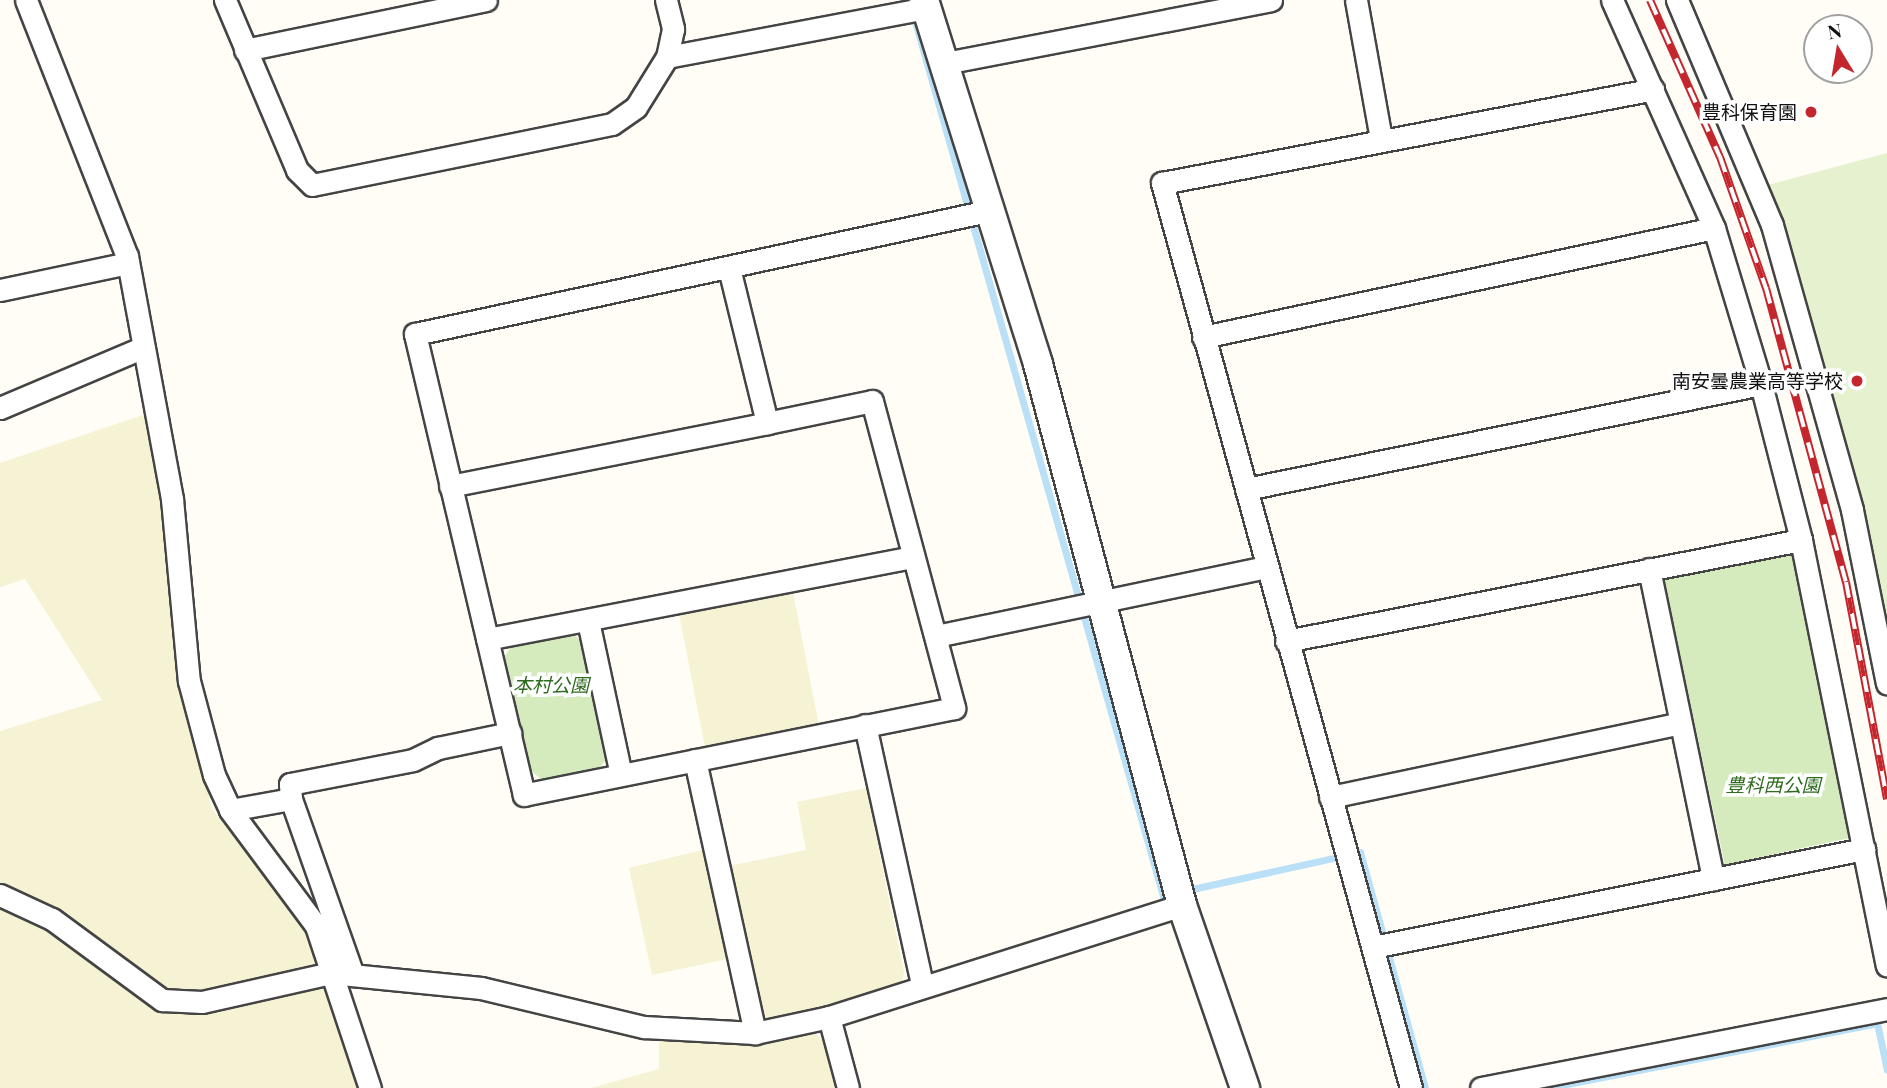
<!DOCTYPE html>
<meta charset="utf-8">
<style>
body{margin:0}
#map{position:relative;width:1887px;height:1088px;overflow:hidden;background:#fffdf5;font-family:"Playfair Display","Noto Sans JP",serif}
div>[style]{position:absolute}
.farmland>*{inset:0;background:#f6f3d4;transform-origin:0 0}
.green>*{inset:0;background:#d5ebbd;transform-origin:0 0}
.pitch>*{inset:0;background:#e6f2cf}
.stream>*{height:7px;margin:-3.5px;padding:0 3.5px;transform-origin:3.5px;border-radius:3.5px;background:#b9e0f7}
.roads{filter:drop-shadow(2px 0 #444) drop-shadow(-2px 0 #444) drop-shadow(0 2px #444) drop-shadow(0 -2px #444)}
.minor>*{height:21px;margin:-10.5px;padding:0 10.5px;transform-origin:10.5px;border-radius:10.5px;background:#fff}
.tertiary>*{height:28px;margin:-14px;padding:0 14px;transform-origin:14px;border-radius:14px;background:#fff}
.rail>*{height:8px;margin-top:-4px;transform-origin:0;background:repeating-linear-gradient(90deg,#fff 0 16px,#c4262e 0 32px);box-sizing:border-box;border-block:2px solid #c4262e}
.dots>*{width:19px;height:19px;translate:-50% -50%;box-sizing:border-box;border:4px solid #fff;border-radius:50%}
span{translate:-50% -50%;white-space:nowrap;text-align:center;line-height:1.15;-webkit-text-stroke:7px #fff;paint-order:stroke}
.poi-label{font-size:19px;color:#111}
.right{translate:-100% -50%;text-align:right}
.park-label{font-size:19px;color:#2f6b1f;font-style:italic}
.north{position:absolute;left:1803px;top:14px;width:70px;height:70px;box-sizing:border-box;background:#fff;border:2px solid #a0a0a0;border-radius:50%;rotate:349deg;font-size:19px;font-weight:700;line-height:28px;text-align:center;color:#111}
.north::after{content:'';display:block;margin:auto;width:24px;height:32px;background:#c4262e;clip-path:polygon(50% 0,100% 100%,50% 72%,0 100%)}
</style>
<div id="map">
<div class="farmland">
<div style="clip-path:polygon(146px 414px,163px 499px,180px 682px,212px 809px,306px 928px,360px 1088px,0 1088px,0 731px,102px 700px,25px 579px,0 587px,0 463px)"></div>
<div style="left:793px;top:592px;width:136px;height:116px;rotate:79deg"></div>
<div style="clip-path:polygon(866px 788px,904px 972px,902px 983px,817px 1012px,814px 1032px,824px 1042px,836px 1088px,591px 1088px,659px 1069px,659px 1038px,763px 1043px,746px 955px,652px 975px,629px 868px,706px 849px,710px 870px,806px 850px,797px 802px)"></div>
</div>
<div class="green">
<div style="left:1791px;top:551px;width:293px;height:130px;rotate:78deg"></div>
<div style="clip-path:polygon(574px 635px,585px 644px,608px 757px,600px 767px,542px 780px,529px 769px,502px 660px,511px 647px)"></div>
</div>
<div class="pitch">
<div style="clip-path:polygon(1887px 153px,1887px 629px,1815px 335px,1764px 186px)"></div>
</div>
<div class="stream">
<div style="left:909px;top:0;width:931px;rotate:74.17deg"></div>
<div style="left:1163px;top:896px;width:8px;rotate:-14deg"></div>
<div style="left:1183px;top:891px;width:181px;rotate:-12.4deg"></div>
<div style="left:1360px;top:852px;width:245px;rotate:74.6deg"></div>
<div style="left:1547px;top:1088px;width:336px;rotate:-11.1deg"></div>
<div style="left:1877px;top:1023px;width:48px;rotate:78deg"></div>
</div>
<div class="roads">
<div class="minor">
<div style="left:26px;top:0;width:275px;rotate:68.5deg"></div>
<div style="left:127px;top:256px;width:247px;rotate:79.5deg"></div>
<div style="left:172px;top:499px;width:183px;rotate:84.7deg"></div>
<div style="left:189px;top:681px;width:97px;rotate:75.1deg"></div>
<div style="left:214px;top:775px;width:38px;rotate:65deg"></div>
<div style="left:230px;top:810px;width:144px;rotate:53.4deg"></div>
<div style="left:316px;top:926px;width:171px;rotate:71.6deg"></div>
<div style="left:225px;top:0;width:185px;rotate:67deg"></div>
<div style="left:297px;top:170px;width:21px;rotate:45deg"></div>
<div style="left:312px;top:185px;width:306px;rotate:-11.5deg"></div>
<div style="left:612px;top:124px;width:29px;rotate:-35deg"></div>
<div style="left:636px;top:107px;width:59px;rotate:-58.2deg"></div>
<div style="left:666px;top:0;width:30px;rotate:76deg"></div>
<div style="left:673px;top:29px;width:29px;rotate:102deg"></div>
<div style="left:667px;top:57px;width:264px;rotate:-10.7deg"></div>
<div style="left:1356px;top:0;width:141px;rotate:79.8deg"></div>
<div style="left:1612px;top:0;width:250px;rotate:65.9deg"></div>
<div style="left:1714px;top:228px;width:163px;rotate:73.2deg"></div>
<div style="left:1761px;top:384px;width:161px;rotate:75.6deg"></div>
<div style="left:1801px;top:540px;width:434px;rotate:78.6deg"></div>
<div style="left:1677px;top:0;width:244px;rotate:67.1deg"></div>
<div style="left:1772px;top:225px;width:296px;rotate:74.3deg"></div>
<div style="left:1852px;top:510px;width:177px;rotate:78.6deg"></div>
<div style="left:245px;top:50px;width:246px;rotate:-11.7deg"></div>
<div style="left:945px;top:63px;width:332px;rotate:-10.9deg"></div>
<div style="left:729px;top:268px;width:160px;rotate:76.2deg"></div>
<div style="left:767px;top:423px;width:107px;rotate:-11.8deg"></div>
<div style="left:872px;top:401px;width:318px;rotate:75deg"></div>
<div style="left:954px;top:708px;width:439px;rotate:168.6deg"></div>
<div style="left:524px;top:795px;width:474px;rotate:-103.3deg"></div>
<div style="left:415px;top:334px;width:586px;rotate:-12.12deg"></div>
<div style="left:0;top:290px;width:131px;rotate:-11.9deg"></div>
<div style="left:1203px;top:337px;width:522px;rotate:-12.04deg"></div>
<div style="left:0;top:408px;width:156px;rotate:-23deg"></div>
<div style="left:450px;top:486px;width:323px;rotate:-11.2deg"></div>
<div style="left:1246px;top:489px;width:526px;rotate:-11.52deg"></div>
<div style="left:1649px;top:569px;width:317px;rotate:78.3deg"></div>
<div style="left:588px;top:621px;width:157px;rotate:77.9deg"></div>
<div style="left:936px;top:636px;width:338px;rotate:-11.8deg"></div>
<div style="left:487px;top:639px;width:432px;rotate:-10.9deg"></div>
<div style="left:1286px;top:641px;width:525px;rotate:-11.1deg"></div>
<div style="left:865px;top:725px;width:266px;rotate:77.6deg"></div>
<div style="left:695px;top:760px;width:280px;rotate:77.6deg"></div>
<div style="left:1330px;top:797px;width:358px;rotate:-11.9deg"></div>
<div style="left:230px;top:810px;width:62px;rotate:-10.2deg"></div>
<div style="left:0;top:895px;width:57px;rotate:24.8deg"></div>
<div style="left:52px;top:919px;width:137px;rotate:36.4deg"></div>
<div style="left:162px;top:1000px;width:40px;rotate:2.9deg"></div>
<div style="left:202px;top:1002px;width:132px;rotate:-12.7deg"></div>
<div style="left:331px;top:973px;width:151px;rotate:5.7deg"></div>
<div style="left:481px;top:988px;width:168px;rotate:13.5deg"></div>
<div style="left:644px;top:1027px;width:111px;rotate:3.1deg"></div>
<div style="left:755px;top:1033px;width:76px;rotate:-12.2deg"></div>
<div style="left:829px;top:1017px;width:370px;rotate:-17.6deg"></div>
<div style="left:1373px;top:947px;width:501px;rotate:-11.29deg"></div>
<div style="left:353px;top:975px;width:187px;rotate:-109.4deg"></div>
<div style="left:291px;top:799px;width:15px;rotate:-94deg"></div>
<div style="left:290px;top:784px;width:125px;rotate:-11deg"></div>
<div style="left:413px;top:760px;width:28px;rotate:-26deg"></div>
<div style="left:438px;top:748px;width:74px;rotate:-11.8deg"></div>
<div style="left:829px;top:1017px;width:73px;rotate:75deg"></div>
<div style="left:1411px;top:1088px;width:939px;rotate:-105.38deg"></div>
<div style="left:1162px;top:183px;width:500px;rotate:-10.8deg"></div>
<div style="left:1481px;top:1088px;width:414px;rotate:-11deg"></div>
</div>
<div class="tertiary">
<div style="left:924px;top:0;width:381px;rotate:72.6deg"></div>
<div style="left:1038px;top:364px;width:560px;rotate:75.09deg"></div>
<div style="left:1182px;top:905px;width:194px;rotate:71deg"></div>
</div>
</div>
<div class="rail">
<div style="left:1650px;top:0;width:172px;rotate:66deg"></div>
<div style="left:1720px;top:157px;width:139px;rotate:70.7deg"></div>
<div style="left:1766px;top:288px;width:305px;rotate:74.8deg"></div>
<div style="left:1846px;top:582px;width:221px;rotate:79.3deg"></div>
</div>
<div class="dots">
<div style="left:1811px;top:112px;background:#c4262e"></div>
<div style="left:1857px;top:381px;background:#c4262e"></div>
</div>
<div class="poi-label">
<span class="right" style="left:1797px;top:112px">豊科保育園</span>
<span class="right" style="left:1843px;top:381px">南安曇農業高等学校</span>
</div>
<div class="park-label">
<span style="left:551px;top:685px">本村公園</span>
<span style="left:1773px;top:785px">豊科西公園</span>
</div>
<div class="north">N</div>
</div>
